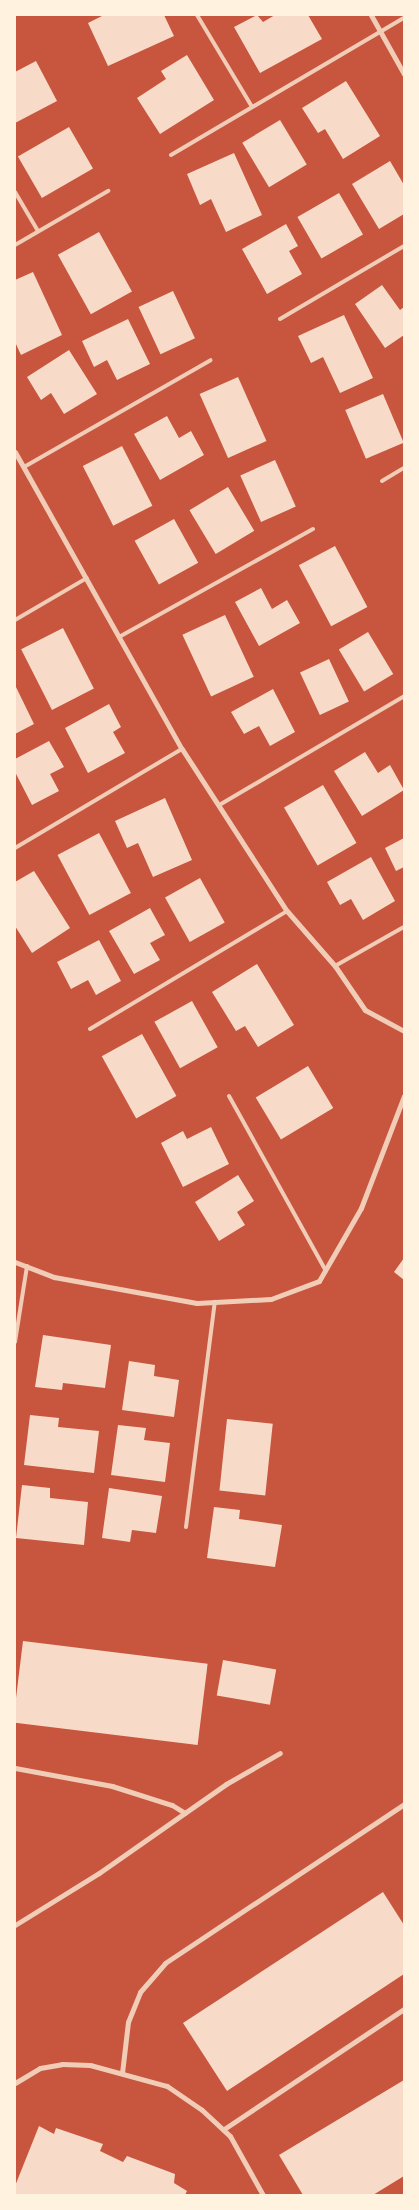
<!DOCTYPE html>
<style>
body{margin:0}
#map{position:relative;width:419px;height:2210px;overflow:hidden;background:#c8553d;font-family:"Exo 2",sans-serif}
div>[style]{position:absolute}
.building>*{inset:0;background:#f7dbc8;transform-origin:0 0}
.service>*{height:4px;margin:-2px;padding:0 2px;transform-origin:2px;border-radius:2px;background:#f1ccb7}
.minor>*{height:5px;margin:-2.5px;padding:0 2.5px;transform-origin:2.5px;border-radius:2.5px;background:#f1ccb7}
span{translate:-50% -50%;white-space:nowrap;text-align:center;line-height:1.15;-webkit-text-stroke:4.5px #fff3e0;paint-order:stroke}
.frame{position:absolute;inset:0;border:16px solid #fff3e0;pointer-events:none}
</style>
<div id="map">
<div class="building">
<div style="clip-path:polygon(104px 15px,164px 15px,174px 36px,108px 66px,88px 23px)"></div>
<div style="clip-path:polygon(257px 15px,263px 22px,275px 15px,308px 15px,322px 39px,260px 73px,234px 27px)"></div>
<div style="clip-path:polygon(187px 55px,214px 100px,160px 134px,137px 98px,166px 79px,161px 71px)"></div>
<div style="clip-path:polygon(36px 61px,57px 101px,15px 123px,15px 72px)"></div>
<div style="clip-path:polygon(346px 81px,380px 136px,343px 159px,325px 129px,318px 133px,302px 108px)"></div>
<div style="left:280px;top:120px;width:52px;height:44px;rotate:59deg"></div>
<div style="left:69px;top:127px;width:48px;height:59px;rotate:60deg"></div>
<div style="clip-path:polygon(234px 153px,262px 215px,226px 232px,211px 199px,200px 205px,187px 174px)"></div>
<div style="clip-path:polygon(390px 161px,404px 185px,404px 214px,379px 229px,352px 184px)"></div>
<div style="left:339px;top:193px;width:48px;height:48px;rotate:60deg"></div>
<div style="clip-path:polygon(286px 224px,298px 246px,289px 251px,302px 274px,267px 294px,242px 249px)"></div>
<div style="left:99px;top:232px;width:68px;height:47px;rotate:61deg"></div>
<div style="clip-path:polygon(33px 272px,62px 335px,21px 355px,15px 342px,15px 280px)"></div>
<div style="clip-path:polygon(382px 285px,400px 310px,404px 307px,404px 335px,385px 348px,355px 304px)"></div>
<div style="left:173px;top:291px;width:52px;height:38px;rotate:65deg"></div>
<div style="clip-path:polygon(344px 315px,373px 378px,340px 393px,323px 357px,311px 363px,298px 336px)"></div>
<div style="clip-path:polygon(128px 319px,150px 364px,117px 380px,107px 360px,94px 367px,82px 341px)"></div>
<div style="clip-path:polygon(69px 350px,97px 394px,64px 414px,51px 393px,41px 400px,27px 377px)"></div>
<div style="left:238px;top:377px;width:70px;height:42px;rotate:66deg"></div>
<div style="left:383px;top:394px;width:53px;height:41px;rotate:67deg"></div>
<div style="clip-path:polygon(167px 416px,179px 438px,191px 431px,204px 455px,160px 480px,134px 434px)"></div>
<div style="left:122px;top:446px;width:67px;height:44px;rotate:63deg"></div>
<div style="left:275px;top:460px;width:51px;height:38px;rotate:66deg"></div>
<div style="left:228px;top:487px;width:51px;height:45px;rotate:59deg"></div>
<div style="left:174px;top:519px;width:50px;height:45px;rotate:61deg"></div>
<div style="left:335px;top:546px;width:69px;height:41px;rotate:62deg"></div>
<div style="clip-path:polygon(261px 588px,272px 609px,287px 600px,300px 623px,259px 646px,235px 602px)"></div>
<div style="left:225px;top:615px;width:68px;height:47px;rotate:65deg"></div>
<div style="left:63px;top:628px;width:68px;height:47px;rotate:63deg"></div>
<div style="left:368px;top:632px;width:49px;height:34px;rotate:59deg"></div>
<div style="left:329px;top:659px;width:47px;height:32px;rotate:65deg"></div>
<div style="clip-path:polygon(15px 685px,34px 724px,15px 734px)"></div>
<div style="clip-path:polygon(273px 689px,295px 732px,270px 746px,259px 726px,244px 734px,231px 712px)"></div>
<div style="clip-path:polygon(109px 704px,121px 727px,113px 732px,125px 753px,88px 773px,65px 728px)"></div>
<div style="clip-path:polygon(49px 741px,64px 767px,50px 774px,59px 791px,32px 805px,15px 772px,15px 759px)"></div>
<div style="clip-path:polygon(365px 752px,378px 773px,390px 765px,404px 790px,362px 816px,334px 771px)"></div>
<div style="left:323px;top:785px;width:67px;height:45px;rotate:60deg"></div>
<div style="clip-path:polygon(165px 798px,192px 860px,153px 877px,138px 843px,127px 848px,115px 821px)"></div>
<div style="left:99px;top:833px;width:68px;height:47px;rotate:62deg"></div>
<div style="clip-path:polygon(404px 838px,404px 867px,396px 871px,385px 848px)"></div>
<div style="clip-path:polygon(371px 857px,395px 901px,363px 920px,351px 899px,340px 905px,327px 882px)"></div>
<div style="clip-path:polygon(34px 871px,70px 928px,32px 953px,15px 926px,15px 882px)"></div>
<div style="left:200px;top:878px;width:51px;height:40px;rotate:61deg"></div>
<div style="clip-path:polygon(150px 908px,165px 935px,150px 943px,160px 960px,134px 974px,109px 931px)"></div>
<div style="clip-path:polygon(99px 940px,121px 981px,96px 995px,88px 980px,71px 989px,57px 962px)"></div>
<div style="clip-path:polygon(257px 964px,294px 1025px,258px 1047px,245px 1026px,236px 1031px,212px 992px)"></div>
<div style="left:192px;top:1001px;width:53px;height:43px;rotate:61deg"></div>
<div style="left:142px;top:1034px;width:71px;height:46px;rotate:61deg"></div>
<div style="left:308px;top:1066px;width:49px;height:61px;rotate:59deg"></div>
<div style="clip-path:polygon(211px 1127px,229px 1164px,183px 1187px,161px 1143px,183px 1131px,187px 1139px)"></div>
<div style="clip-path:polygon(238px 1175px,254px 1201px,237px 1212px,245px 1225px,219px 1241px,195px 1202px)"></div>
<div style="clip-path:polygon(404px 1258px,404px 1280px,394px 1272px)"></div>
<div style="clip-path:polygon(43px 1335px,111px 1345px,105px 1388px,63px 1383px,62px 1390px,35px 1387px)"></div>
<div style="clip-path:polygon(129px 1361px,155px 1365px,154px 1376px,179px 1380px,174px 1417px,122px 1410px)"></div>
<div style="clip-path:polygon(30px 1415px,59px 1418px,58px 1427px,99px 1431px,94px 1473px,24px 1465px)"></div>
<div style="left:227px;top:1419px;width:46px;height:72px;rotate:6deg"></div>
<div style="clip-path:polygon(118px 1425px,146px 1428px,144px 1440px,170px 1443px,165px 1482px,111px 1475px)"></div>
<div style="clip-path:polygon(22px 1485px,50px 1488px,50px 1498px,88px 1502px,84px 1545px,16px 1538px)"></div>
<div style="clip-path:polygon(109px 1488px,162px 1496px,156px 1533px,132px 1530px,130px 1542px,102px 1538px)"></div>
<div style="clip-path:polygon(214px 1507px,240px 1510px,239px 1519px,282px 1525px,275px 1567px,207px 1558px)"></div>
<div style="left:23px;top:1641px;width:186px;height:82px;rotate:7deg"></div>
<div style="left:223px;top:1660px;width:54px;height:36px;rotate:10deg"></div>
<div style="clip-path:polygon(383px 1892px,404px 1925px,404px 1974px,227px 2091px,183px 2023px)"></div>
<div style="clip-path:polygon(404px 2080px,404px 2176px,373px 2195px,303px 2195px,279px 2155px)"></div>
<div style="clip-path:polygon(39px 2126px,54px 2134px,56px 2128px,103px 2144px,100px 2151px,123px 2162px,127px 2156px,175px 2174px,174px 2183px,187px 2191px,185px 2195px,15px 2195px,15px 2186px)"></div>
</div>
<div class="service">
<div style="left:197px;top:15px;width:107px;rotate:59.1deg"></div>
<div style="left:171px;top:155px;width:270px;rotate:-30.5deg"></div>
<div style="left:15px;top:192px;width:45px;rotate:59.5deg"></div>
<div style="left:15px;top:245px;width:108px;rotate:-30.1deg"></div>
<div style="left:280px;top:319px;width:144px;rotate:-30.5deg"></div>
<div style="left:24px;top:467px;width:215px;rotate:-29.8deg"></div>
<div style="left:382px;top:481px;width:26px;rotate:-31deg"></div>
<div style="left:15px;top:620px;width:83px;rotate:-30.3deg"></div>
<div style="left:119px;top:637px;width:222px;rotate:-29.1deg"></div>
<div style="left:221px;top:804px;width:212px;rotate:-30.5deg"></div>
<div style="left:15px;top:848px;width:194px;rotate:-30.7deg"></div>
<div style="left:335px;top:966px;width:79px;rotate:-29.5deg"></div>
<div style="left:90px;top:1029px;width:230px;rotate:-30.9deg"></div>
<div style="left:229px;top:1096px;width:200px;rotate:61deg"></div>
<div style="left:15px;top:1342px;width:77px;rotate:-81deg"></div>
<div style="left:186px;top:1527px;width:227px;rotate:-82.7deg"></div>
</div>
<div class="minor">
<div style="left:371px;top:15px;width:68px;rotate:60.8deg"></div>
<div style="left:15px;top:452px;width:341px;rotate:60.7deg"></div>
<div style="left:182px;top:749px;width:193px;rotate:57.1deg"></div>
<div style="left:287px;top:911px;width:73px;rotate:48.9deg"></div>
<div style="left:335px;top:966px;width:53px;rotate:55.7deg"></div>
<div style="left:365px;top:1010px;width:44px;rotate:28.3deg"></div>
<div style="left:15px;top:1262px;width:42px;rotate:21deg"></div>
<div style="left:54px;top:1277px;width:145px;rotate:10.3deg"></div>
<div style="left:197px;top:1303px;width:74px;rotate:-3.1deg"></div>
<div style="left:271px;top:1299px;width:51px;rotate:-20.6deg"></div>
<div style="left:319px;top:1281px;width:84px;rotate:-60.1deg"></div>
<div style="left:361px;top:1208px;width:120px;rotate:-69deg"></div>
<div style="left:15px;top:1768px;width:99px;rotate:10.5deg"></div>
<div style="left:112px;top:1786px;width:63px;rotate:17.6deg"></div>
<div style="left:172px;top:1805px;width:15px;rotate:32deg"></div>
<div style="left:15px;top:1925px;width:99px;rotate:-31.8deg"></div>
<div style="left:99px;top:1873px;width:155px;rotate:-35deg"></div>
<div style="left:226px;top:1784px;width:62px;rotate:-29.9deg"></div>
<div style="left:122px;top:2073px;width:51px;rotate:-83.3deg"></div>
<div style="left:128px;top:2022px;width:32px;rotate:-68deg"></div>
<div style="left:140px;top:1992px;width:38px;rotate:-49deg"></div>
<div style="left:165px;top:1963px;width:287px;rotate:-33.6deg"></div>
<div style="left:15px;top:2083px;width:29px;rotate:-31deg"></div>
<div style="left:40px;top:2068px;width:22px;rotate:-10deg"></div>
<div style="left:62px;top:2064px;width:28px;rotate:2deg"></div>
<div style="left:90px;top:2065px;width:80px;rotate:15.3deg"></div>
<div style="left:167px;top:2086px;width:42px;rotate:34.4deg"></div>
<div style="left:202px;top:2110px;width:38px;rotate:43deg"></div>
<div style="left:230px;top:2136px;width:68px;rotate:60.8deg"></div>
<div style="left:224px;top:2129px;width:216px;rotate:-33.7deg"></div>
</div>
<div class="frame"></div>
</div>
